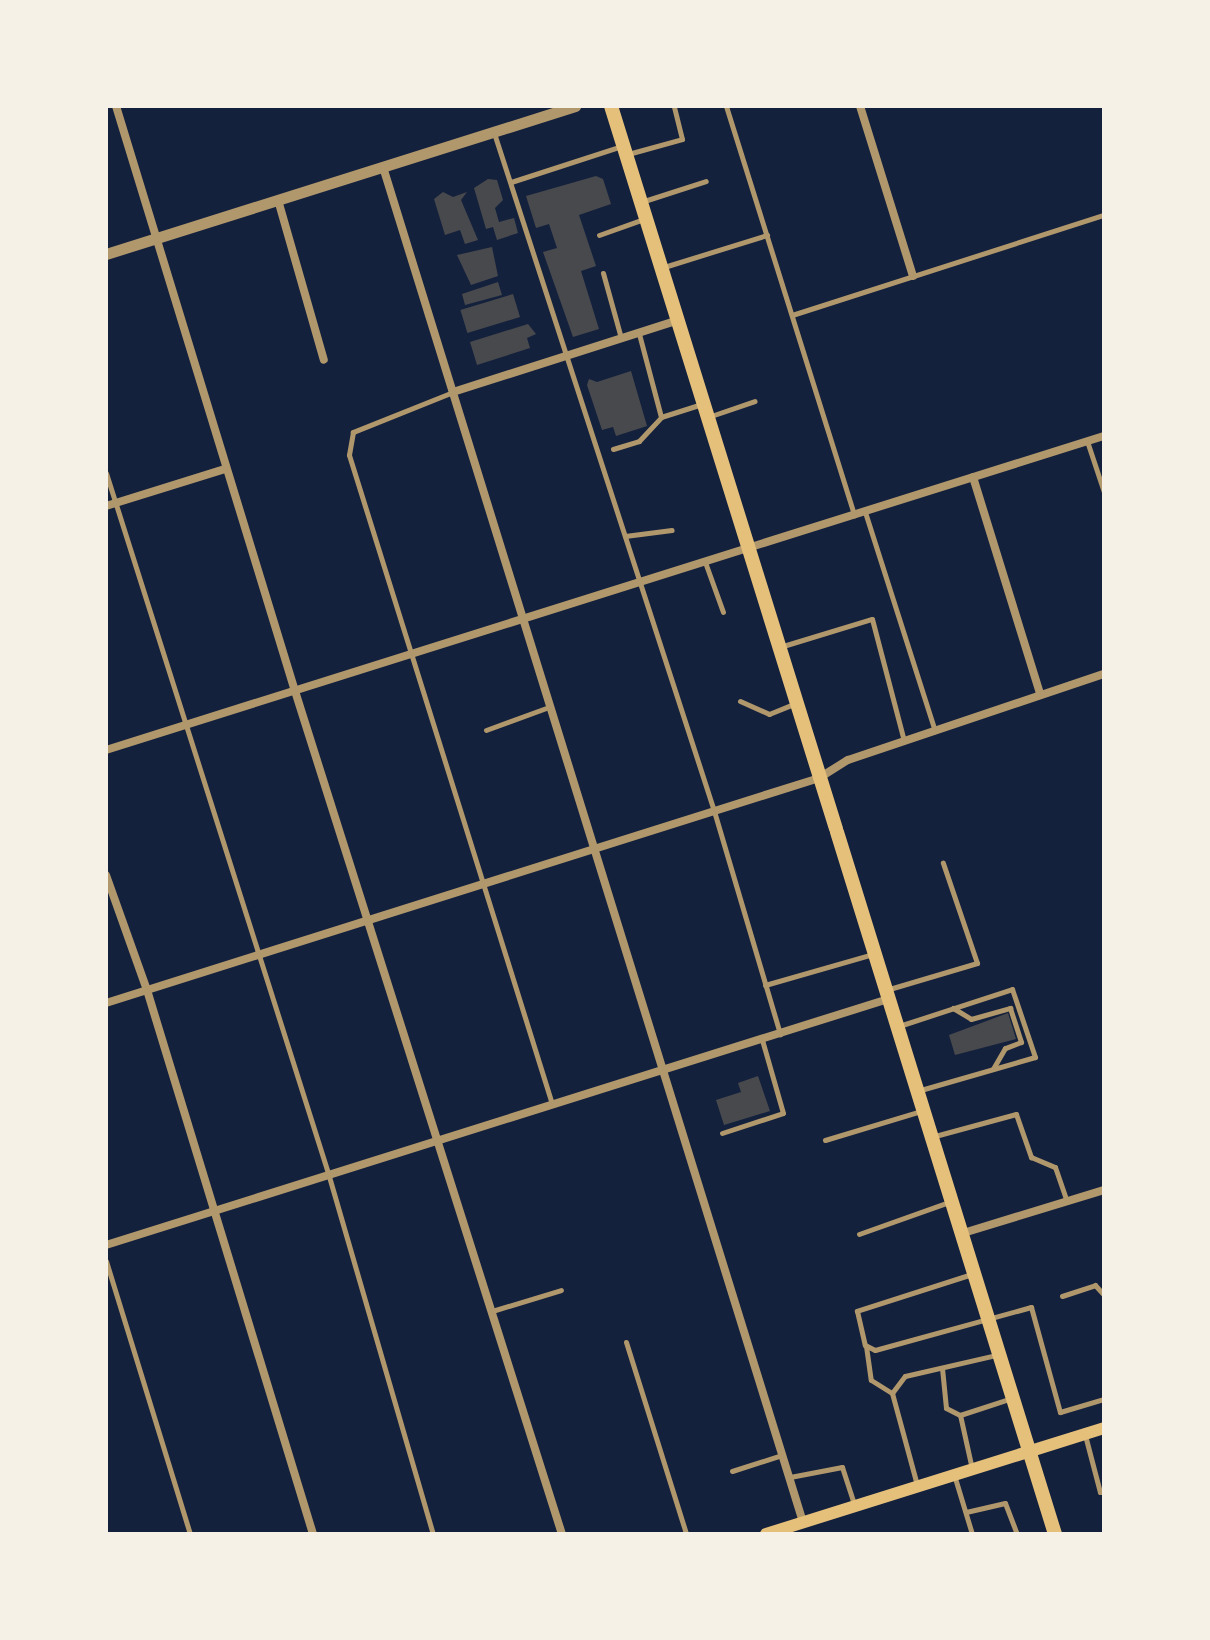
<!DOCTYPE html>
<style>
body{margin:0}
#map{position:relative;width:1210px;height:1640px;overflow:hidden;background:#14213d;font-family:Arial,sans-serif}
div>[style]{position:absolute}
.building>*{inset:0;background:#48494c;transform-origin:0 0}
.service>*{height:5px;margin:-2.5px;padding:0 2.5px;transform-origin:2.5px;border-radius:2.5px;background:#b1986c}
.minor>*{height:8px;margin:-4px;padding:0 4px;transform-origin:4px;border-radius:4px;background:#b1986c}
.tertiary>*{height:11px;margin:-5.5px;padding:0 5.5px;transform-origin:5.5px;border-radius:5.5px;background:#b1986c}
.secondary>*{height:12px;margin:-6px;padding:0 6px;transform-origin:6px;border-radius:6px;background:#e5c07b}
.primary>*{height:14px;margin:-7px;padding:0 7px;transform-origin:7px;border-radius:7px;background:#e5c07b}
span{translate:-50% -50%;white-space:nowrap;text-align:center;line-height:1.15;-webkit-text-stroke:6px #f6f1e7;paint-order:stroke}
.frame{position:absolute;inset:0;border:108px solid #f6f1e7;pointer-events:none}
</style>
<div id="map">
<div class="building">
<div style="clip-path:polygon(596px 176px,603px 179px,611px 204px,579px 215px,596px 266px,581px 271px,599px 329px,573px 337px,543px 252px,557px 248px,549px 224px,536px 228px,526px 196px)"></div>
<div style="clip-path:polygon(488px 179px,497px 180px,503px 200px,495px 208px,499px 222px,514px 218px,518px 233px,497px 240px,493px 227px,486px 229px,474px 188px)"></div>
<div style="clip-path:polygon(443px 192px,453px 197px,467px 192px,461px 200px,478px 240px,465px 244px,460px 230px,445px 235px,434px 199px)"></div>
<div style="clip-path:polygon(492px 247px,498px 276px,471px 285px,457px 255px)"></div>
<div style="clip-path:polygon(498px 282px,502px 295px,465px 305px,462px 294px)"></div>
<div style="left:513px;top:294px;width:24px;height:55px;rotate:73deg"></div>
<div style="clip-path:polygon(528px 324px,536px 334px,527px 338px,530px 348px,477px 365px,470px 342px)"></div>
<div style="clip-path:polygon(631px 371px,647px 426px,616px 436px,613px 427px,602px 430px,587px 385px,589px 379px,597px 382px)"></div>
<div style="clip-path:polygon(1008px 1013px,1016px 1039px,955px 1055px,949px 1035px)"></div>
<div style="clip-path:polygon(758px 1076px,770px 1111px,724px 1125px,716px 1100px,741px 1092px,738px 1083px)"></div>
</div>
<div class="service">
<div style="left:726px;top:106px;width:429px;rotate:72.6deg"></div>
<div style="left:494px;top:133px;width:713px;rotate:72.02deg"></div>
<div style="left:714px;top:811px;width:233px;rotate:73.5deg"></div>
<div style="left:628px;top:154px;width:56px;rotate:-15.5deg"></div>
<div style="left:682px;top:139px;width:34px;rotate:-104deg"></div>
<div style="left:511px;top:182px;width:117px;rotate:-18deg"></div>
<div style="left:641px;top:202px;width:68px;rotate:-17.9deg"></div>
<div style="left:599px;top:235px;width:48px;rotate:-19.6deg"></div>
<div style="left:664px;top:267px;width:108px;rotate:-17.3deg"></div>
<div style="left:603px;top:273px;width:67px;rotate:74.5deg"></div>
<div style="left:792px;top:315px;width:328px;rotate:-17.8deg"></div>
<div style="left:453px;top:392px;width:108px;rotate:158.2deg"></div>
<div style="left:353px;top:432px;width:23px;rotate:100deg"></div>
<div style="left:349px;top:455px;width:680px;rotate:72.63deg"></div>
<div style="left:711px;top:416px;width:46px;rotate:-18.8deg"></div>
<div style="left:661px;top:417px;width:43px;rotate:-17.6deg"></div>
<div style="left:1087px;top:441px;width:54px;rotate:71.6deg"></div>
<div style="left:613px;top:449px;width:27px;rotate:-17deg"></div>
<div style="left:639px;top:441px;width:33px;rotate:-47deg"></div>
<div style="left:661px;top:417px;width:86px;rotate:-104.8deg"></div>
<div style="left:106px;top:473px;width:734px;rotate:72.4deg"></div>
<div style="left:328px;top:1173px;width:376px;rotate:73.8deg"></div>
<div style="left:865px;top:512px;width:230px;rotate:72.3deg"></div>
<div style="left:625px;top:536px;width:47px;rotate:-7.3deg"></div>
<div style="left:705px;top:562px;width:53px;rotate:70.2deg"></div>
<div style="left:783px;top:646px;width:93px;rotate:-16.9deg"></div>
<div style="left:872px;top:619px;width:126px;rotate:75.3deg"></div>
<div style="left:740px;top:701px;width:32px;rotate:24deg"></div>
<div style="left:769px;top:714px;width:29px;rotate:-22deg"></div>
<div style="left:486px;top:730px;width:67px;rotate:-20.1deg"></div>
<div style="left:765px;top:985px;width:112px;rotate:-16deg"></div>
<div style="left:886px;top:990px;width:95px;rotate:-16.5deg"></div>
<div style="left:977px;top:963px;width:106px;rotate:-108.8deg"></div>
<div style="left:953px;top:1008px;width:21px;rotate:31deg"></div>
<div style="left:971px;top:1019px;width:41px;rotate:-15.8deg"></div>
<div style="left:1010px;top:1008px;width:36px;rotate:72deg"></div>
<div style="left:1021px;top:1042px;width:17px;rotate:159deg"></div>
<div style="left:1005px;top:1048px;width:24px;rotate:120deg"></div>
<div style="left:899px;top:1026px;width:119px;rotate:-18.1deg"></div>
<div style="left:1012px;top:989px;width:72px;rotate:71.3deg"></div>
<div style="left:1035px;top:1057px;width:119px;rotate:163.9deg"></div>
<div style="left:722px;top:1133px;width:64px;rotate:-18.2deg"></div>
<div style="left:783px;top:1113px;width:76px;rotate:-106deg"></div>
<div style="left:935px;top:1136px;width:84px;rotate:-15.2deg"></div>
<div style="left:1016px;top:1114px;width:46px;rotate:70.8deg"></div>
<div style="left:1031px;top:1157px;width:26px;rotate:23deg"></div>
<div style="left:1055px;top:1167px;width:36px;rotate:71deg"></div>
<div style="left:825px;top:1140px;width:100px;rotate:-16.8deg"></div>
<div style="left:859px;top:1234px;width:96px;rotate:-19.6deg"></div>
<div style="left:106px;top:1261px;width:286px;rotate:72.9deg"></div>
<div style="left:972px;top:1274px;width:121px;rotate:162.2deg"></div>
<div style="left:857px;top:1311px;width:35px;rotate:77deg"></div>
<div style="left:865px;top:1345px;width:11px;rotate:27deg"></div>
<div style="left:875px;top:1350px;width:162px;rotate:-15.4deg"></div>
<div style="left:1031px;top:1307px;width:109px;rotate:74.6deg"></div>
<div style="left:1060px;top:1412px;width:46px;rotate:-16.5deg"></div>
<div style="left:1062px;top:1296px;width:35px;rotate:-18deg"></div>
<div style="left:1095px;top:1285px;width:13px;rotate:48deg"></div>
<div style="left:492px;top:1311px;width:72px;rotate:-16.9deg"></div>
<div style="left:626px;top:1342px;width:201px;rotate:72.6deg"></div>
<div style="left:866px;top:1346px;width:34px;rotate:82deg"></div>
<div style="left:871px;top:1380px;width:25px;rotate:32deg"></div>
<div style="left:942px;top:1368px;width:40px;rotate:84.3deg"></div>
<div style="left:946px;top:1408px;width:16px;rotate:27deg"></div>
<div style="left:1085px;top:1435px;width:59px;rotate:75.3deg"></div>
<div style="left:1100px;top:1492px;width:4px;rotate:-14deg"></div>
<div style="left:972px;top:1469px;width:55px;rotate:-102.5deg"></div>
<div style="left:960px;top:1415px;width:52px;rotate:-18.1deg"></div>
<div style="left:732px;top:1471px;width:52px;rotate:-17.7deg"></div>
<div style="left:790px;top:1477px;width:53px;rotate:-10.9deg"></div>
<div style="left:842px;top:1467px;width:40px;rotate:72deg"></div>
<div style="left:955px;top:1478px;width:59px;rotate:73.1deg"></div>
<div style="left:917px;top:1485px;width:95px;rotate:-105.2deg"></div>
<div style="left:892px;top:1393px;width:21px;rotate:-53deg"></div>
<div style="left:905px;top:1376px;width:93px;rotate:-13deg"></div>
<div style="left:966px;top:1512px;width:40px;rotate:-13deg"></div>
<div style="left:1005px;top:1503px;width:33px;rotate:69deg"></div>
</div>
<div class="minor">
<div style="left:116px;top:106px;width:612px;rotate:72.99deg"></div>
<div style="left:295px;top:691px;width:884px;rotate:72.43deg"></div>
<div style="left:860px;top:106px;width:178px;rotate:72.7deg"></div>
<div style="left:383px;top:167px;width:1419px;rotate:72.78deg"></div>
<div style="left:278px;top:200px;width:166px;rotate:74deg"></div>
<div style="left:453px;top:392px;width:234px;rotate:-17.7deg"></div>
<div style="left:973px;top:477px;width:226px;rotate:72.8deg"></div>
<div style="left:106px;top:506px;width:125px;rotate:-17.3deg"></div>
<div style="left:106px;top:750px;width:1046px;rotate:-17.47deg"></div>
<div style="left:106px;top:875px;width:122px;rotate:70.4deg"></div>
<div style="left:147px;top:990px;width:569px;rotate:73.03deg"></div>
<div style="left:106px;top:1003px;width:748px;rotate:-17.51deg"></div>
<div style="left:819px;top:778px;width:34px;rotate:-32deg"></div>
<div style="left:848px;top:760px;width:270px;rotate:-18.6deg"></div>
<div style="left:960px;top:1234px;width:151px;rotate:-17deg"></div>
<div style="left:106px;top:1245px;width:820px;rotate:-17.46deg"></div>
</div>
<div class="tertiary">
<div style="left:106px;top:254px;width:492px;rotate:-17.5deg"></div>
</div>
<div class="secondary">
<div style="left:766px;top:1534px;width:354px;rotate:-17.4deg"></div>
</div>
<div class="primary">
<div style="left:611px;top:106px;width:757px;rotate:72.71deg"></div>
<div style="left:837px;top:832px;width:735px;rotate:72.75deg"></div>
</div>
<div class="frame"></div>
</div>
